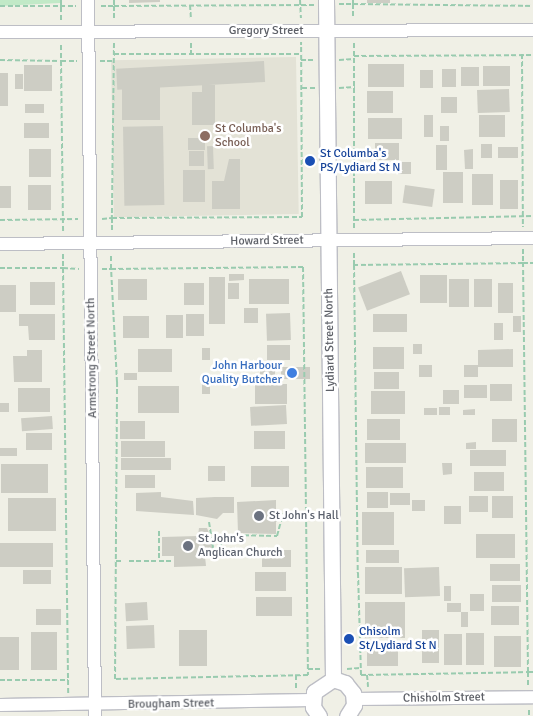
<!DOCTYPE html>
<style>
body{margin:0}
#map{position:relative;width:533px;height:716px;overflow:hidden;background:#f0f0e6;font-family:Signika,sans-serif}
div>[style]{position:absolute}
.education>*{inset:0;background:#e3e2d6;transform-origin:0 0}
.green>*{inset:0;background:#c1e9c7}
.building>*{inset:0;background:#cdcdc4;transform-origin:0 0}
.path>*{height:2px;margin-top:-1px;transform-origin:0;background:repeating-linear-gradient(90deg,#99cbaf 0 5px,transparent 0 7.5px)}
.roads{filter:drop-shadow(1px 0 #bdbec5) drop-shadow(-1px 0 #bdbec5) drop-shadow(0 1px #bdbec5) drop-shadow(0 -1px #bdbec5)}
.minor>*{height:12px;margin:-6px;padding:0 6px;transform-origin:6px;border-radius:6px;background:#fff}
.tertiary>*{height:15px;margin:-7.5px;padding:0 7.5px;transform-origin:7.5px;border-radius:7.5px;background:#fff}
.dots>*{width:14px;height:14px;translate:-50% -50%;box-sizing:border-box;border:2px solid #fff;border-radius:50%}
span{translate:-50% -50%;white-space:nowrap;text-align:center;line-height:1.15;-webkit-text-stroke:5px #fff;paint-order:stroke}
.street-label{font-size:12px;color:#5d6067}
.education-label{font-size:12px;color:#785e54}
.left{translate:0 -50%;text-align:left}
.transit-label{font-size:12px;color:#164399}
.shop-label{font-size:12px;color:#366cbe}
.right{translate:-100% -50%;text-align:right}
.worship-label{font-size:12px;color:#5b616d}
</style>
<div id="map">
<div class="education">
<div style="left:296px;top:57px;width:157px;height:185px;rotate:89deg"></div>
</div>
<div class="green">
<div style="clip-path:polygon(0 0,60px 0,60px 3px,0 6px)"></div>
</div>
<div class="building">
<div style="clip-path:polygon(129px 0,160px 0,160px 2px,129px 3px)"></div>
<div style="left:367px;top:0;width:23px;height:3px"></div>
<div style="left:264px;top:61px;width:21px;height:148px;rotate:87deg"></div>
<div style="left:368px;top:64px;width:36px;height:23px"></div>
<div style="left:24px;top:65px;width:28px;height:26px"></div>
<div style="left:483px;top:66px;width:27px;height:20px"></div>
<div style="left:479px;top:67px;width:19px;height:18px;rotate:90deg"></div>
<div style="left:442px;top:69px;width:14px;height:18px"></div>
<div style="left:420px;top:70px;width:13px;height:18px"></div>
<div style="left:0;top:73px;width:8px;height:33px"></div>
<div style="left:15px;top:74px;width:8px;height:15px"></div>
<div style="clip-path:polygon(202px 85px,215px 85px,215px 125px,192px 125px,192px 92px,202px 92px)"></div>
<div style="left:122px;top:86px;width:38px;height:34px"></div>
<div style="left:509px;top:89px;width:23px;height:32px;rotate:88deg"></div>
<div style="left:393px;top:91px;width:22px;height:26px;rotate:90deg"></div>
<div style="left:441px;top:97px;width:16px;height:16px"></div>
<div style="left:25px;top:104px;width:19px;height:9px"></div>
<div style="left:424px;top:115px;width:9px;height:22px"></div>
<div style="left:505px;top:115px;width:22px;height:26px;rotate:90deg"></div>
<div style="left:368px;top:118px;width:34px;height:21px"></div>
<div style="left:49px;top:123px;width:15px;height:25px;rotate:90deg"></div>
<div style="left:163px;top:126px;width:79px;height:40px;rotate:89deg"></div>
<div style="left:440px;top:126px;width:9px;height:15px"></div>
<div style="left:188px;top:138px;width:17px;height:12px"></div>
<div style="left:375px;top:143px;width:24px;height:17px"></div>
<div style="left:481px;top:144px;width:11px;height:14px"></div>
<div style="left:436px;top:145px;width:11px;height:25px"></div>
<div style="left:213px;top:146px;width:23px;height:6px;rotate:88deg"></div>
<div style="left:498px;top:147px;width:20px;height:11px"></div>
<div style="left:29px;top:149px;width:22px;height:28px"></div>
<div style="clip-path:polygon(473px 149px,473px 169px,465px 169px,464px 150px)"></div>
<div style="left:189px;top:151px;width:15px;height:15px"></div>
<div style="clip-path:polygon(229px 159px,240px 159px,240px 209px,212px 209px,212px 181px,224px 181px)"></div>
<div style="left:398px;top:162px;width:13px;height:12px"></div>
<div style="left:183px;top:170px;width:22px;height:32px"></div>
<div style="left:443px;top:172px;width:20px;height:31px"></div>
<div style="left:472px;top:174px;width:21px;height:31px"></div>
<div style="left:500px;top:180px;width:18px;height:29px"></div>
<div style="left:392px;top:181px;width:23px;height:27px;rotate:90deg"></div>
<div style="left:28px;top:185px;width:23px;height:25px"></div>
<div style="left:405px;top:185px;width:30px;height:18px;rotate:8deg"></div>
<div style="left:0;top:186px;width:11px;height:22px"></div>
<div style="left:401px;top:271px;width:25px;height:46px;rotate:69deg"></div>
<div style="clip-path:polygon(229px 274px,244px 274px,244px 280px,229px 281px)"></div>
<div style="left:447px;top:275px;width:28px;height:27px;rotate:90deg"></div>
<div style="left:209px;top:277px;width:16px;height:47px"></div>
<div style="left:118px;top:279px;width:29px;height:21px"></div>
<div style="left:249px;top:279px;width:40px;height:25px"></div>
<div style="left:449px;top:279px;width:20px;height:28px"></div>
<div style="left:474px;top:279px;width:18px;height:28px"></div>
<div style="left:30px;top:282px;width:25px;height:23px"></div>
<div style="left:184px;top:283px;width:20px;height:22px"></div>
<div style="left:228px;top:283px;width:11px;height:16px"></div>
<div style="left:498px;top:283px;width:15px;height:30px"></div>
<div style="left:0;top:285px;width:16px;height:27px"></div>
<div style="left:244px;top:308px;width:14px;height:15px"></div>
<div style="left:290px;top:313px;width:27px;height:24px;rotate:88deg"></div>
<div style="clip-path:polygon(19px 314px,55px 314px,55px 340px,29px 340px,28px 326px,19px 326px)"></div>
<div style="left:186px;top:314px;width:18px;height:22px"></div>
<div style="left:373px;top:314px;width:34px;height:18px"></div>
<div style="left:183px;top:315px;width:23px;height:17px;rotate:90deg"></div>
<div style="left:123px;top:316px;width:26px;height:22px"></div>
<div style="left:513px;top:316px;width:8px;height:16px"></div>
<div style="left:494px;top:323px;width:9px;height:17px"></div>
<div style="left:413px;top:344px;width:9px;height:10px"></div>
<div style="left:267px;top:345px;width:23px;height:15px"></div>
<div style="left:373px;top:347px;width:31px;height:22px"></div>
<div style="left:202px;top:348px;width:8px;height:12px"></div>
<div style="left:138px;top:349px;width:34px;height:23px"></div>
<div style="clip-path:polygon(513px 349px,513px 367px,478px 367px,478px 377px,464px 377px,464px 365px,478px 365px,478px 350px)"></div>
<div style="clip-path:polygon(27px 350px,42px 350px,42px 382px,14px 382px,13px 356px,27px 356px)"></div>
<div style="left:419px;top:365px;width:13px;height:12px"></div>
<div style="left:281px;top:367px;width:29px;height:12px"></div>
<div style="left:275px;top:370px;width:8px;height:15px;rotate:90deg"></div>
<div style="left:374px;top:372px;width:25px;height:17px"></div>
<div style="left:124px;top:373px;width:13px;height:7px"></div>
<div style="left:202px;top:381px;width:8px;height:13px"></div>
<div style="left:255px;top:384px;width:32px;height:20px"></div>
<div style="left:512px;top:384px;width:17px;height:22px;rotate:90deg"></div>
<div style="left:464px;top:385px;width:23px;height:13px"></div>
<div style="left:179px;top:386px;width:27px;height:41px;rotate:90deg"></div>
<div style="left:18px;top:388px;width:32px;height:24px"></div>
<div style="left:443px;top:390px;width:16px;height:14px"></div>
<div style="left:405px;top:391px;width:23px;height:34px;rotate:90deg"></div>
<div style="left:0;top:403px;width:9px;height:9px"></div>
<div style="left:286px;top:405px;width:19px;height:36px;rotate:87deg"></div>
<div style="left:439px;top:407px;width:11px;height:8px"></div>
<div style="left:437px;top:408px;width:7px;height:13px;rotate:90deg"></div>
<div style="clip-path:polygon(475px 409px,475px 415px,463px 415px,463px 410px)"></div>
<div style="left:52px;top:416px;width:13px;height:31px;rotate:86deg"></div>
<div style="left:367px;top:419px;width:33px;height:21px"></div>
<div style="left:517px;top:419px;width:23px;height:25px;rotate:90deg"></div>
<div style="left:120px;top:421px;width:25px;height:18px"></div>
<div style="left:254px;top:431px;width:31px;height:18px"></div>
<div style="left:26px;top:433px;width:26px;height:17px"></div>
<div style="left:121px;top:441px;width:44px;height:16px"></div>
<div style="clip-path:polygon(476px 442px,476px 449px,466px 449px,466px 443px)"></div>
<div style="left:406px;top:443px;width:20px;height:41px;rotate:90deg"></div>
<div style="left:0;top:448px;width:17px;height:8px"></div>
<div style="left:506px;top:450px;width:16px;height:36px;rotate:90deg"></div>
<div style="left:171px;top:458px;width:12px;height:50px;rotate:90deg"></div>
<div style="clip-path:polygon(442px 463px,452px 463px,452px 474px,443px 475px)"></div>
<div style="left:1px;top:464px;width:47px;height:29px"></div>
<div style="left:208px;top:466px;width:17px;height:15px"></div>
<div style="left:251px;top:466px;width:38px;height:21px"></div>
<div style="left:403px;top:467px;width:21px;height:37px;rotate:90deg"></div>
<div style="left:474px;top:472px;width:30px;height:19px"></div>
<div style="left:155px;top:475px;width:13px;height:30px;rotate:90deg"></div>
<div style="clip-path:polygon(161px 492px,161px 497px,193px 501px,194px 515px,136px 511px,136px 493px)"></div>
<div style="left:367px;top:492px;width:21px;height:16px"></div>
<div style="left:390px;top:493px;width:20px;height:12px"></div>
<div style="left:469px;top:496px;width:19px;height:16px"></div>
<div style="left:492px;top:496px;width:21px;height:22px"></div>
<div style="clip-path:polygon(215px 497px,234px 497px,234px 513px,223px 513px,217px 519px,196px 515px,196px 498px)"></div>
<div style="left:8px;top:498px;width:48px;height:33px"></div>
<div style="clip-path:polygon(276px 500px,276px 513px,281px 517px,276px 522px,276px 534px,238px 533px,237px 502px)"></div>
<div style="left:412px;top:500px;width:13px;height:11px"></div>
<div style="left:444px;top:506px;width:17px;height:18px"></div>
<div style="left:362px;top:512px;width:32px;height:33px"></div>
<div style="clip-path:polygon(199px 528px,207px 528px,213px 542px,213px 551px,205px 556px,206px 566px,174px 567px,174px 556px,162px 556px,162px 537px,198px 536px)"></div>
<div style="left:476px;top:534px;width:39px;height:24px"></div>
<div style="left:53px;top:543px;width:24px;height:53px;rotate:90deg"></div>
<div style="left:291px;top:550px;width:17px;height:29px;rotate:90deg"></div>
<div style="left:366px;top:550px;width:33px;height:13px"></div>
<div style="left:490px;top:564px;width:30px;height:17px"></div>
<div style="left:402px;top:567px;width:27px;height:37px;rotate:90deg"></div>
<div style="left:439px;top:567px;width:29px;height:35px;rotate:88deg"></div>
<div style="left:23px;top:570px;width:28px;height:14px"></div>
<div style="left:255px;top:572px;width:31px;height:19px"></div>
<div style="left:492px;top:585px;width:29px;height:17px"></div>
<div style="left:444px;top:586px;width:7px;height:15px"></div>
<div style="left:470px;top:594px;width:14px;height:17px"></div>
<div style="left:292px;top:597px;width:19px;height:36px;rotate:90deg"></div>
<div style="left:147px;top:602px;width:18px;height:22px;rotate:87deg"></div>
<div style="left:365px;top:602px;width:40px;height:19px"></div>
<div style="left:447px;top:603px;width:14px;height:9px"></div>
<div style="left:491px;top:606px;width:28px;height:19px"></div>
<div style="left:36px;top:609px;width:25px;height:16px"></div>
<div style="left:461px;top:612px;width:7px;height:15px"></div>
<div style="left:405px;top:621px;width:17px;height:40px;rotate:90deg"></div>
<div style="left:154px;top:625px;width:23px;height:28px;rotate:88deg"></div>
<div style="left:179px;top:630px;width:28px;height:36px"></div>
<div style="left:422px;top:630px;width:17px;height:33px"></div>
<div style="left:31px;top:632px;width:26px;height:38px"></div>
<div style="left:466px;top:633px;width:18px;height:32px"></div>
<div style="left:444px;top:634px;width:18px;height:31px"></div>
<div style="left:494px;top:636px;width:27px;height:31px"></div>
<div style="left:0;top:637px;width:19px;height:33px"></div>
<div style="left:367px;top:644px;width:31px;height:22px"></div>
</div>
<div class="path">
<div style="left:61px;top:0;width:20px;rotate:90deg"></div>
<div style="left:114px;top:0;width:6px;rotate:90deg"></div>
<div style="left:114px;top:6px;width:200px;rotate:-0.3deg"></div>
<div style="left:300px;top:0;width:18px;rotate:87deg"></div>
<div style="left:353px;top:0;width:4px;rotate:90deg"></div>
<div style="left:353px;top:4px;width:180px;rotate:0.6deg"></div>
<div style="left:339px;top:4px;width:14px"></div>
<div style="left:353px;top:4px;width:14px;rotate:90deg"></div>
<div style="left:190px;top:5px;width:13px;rotate:86deg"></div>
<div style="left:0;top:6px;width:76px"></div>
<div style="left:101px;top:6px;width:13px"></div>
<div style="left:114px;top:6px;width:14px;rotate:90deg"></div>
<div style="left:114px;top:43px;width:175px;rotate:90.7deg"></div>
<div style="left:112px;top:218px;width:190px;rotate:-0.3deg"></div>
<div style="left:302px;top:217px;width:175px;rotate:-90.3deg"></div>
<div style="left:191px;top:43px;width:10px;rotate:90deg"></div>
<div style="left:61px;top:45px;width:16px;rotate:90deg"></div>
<div style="left:61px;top:61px;width:16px"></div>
<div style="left:114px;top:54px;width:187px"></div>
<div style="left:522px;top:54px;width:173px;rotate:89.7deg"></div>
<div style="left:354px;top:56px;width:179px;rotate:-0.3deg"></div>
<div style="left:0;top:60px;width:61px;rotate:0.9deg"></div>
<div style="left:61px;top:61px;width:171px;rotate:89.3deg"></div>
<div style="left:301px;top:60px;width:13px"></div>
<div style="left:339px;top:60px;width:15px;rotate:-4deg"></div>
<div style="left:100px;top:61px;width:14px"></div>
<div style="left:302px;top:88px;width:13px"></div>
<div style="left:339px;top:88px;width:16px;rotate:-4deg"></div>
<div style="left:102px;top:219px;width:10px;rotate:-6deg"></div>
<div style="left:112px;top:218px;width:13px;rotate:90deg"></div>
<div style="left:0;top:220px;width:78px;rotate:-0.7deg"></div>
<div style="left:354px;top:220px;width:179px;rotate:-1.3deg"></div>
<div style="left:354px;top:228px;width:185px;rotate:-90deg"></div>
<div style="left:523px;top:249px;width:14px;rotate:90deg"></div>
<div style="left:523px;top:263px;width:10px"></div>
<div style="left:354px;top:253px;width:12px;rotate:90deg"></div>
<div style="left:354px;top:265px;width:308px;rotate:89.3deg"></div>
<div style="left:358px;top:573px;width:102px;rotate:88.3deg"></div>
<div style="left:361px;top:675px;width:167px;rotate:-1deg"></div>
<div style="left:528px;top:672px;width:409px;rotate:-90.7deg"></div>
<div style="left:523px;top:263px;width:169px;rotate:179.3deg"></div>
<div style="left:63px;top:254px;width:14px;rotate:90deg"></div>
<div style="left:63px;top:268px;width:16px;rotate:4deg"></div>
<div style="left:303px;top:267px;width:408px;rotate:89.3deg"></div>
<div style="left:308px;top:675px;width:193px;rotate:178.8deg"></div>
<div style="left:115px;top:679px;width:297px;rotate:-89.6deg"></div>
<div style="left:117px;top:382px;width:113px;rotate:-93deg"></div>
<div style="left:111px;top:269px;width:192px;rotate:-0.6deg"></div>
<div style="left:0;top:268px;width:63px"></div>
<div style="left:63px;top:268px;width:425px;rotate:89.3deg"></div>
<div style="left:102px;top:269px;width:9px"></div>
<div style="left:111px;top:269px;width:13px;rotate:-90deg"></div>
<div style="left:281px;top:517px;width:25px"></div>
<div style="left:209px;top:522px;width:32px;rotate:81deg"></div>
<div style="left:159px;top:531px;width:30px;rotate:90deg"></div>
<div style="left:214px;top:554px;width:24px;rotate:-52deg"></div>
<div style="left:229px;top:535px;width:48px;rotate:1.2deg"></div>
<div style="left:277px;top:536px;width:23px;rotate:-75deg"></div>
<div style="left:116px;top:561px;width:6px"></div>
<div style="left:129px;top:561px;width:45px"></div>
<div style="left:308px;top:669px;width:12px"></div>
<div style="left:347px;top:669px;width:13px;rotate:-4deg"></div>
<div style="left:296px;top:675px;width:13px;rotate:90deg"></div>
<div style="left:367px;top:675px;width:12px;rotate:85deg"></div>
<div style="left:0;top:680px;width:68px"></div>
<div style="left:528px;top:685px;width:13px;rotate:-90deg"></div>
<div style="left:528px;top:672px;width:5px"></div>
<div style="left:529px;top:710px;width:6px;rotate:90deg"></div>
</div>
<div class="roads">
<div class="minor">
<div style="left:88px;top:0;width:716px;rotate:89.44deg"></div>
<div style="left:0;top:32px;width:533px;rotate:-0.21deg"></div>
<div style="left:0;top:244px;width:533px;rotate:-0.64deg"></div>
<div style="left:354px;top:699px;width:179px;rotate:-0.6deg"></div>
<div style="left:0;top:705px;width:312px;rotate:-0.9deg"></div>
</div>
<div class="tertiary">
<div style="left:326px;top:0;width:679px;rotate:89.41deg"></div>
<div style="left:319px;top:716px;width:11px;rotate:-124deg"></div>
<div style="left:313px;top:707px;width:15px;rotate:-86deg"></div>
<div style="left:314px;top:692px;width:23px;rotate:-34deg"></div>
<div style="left:333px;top:679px;width:13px;rotate:18deg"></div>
<div style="left:345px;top:683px;width:13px;rotate:51deg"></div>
<div style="left:353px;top:693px;width:12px;rotate:85deg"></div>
<div style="left:354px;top:705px;width:13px;rotate:122deg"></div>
</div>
</div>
<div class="dots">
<div style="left:205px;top:136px;background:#8d6e63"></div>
<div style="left:310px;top:161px;background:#1a4fb4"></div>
<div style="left:292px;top:373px;background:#3f7fe0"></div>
<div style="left:259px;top:516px;background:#6b7280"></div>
<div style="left:188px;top:546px;background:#6b7280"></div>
<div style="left:349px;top:639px;background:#1a4fb4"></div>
</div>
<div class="street-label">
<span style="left:266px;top:31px">Gregory Street</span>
<span style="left:267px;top:241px;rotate:-1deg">Howard Street</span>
<span style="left:330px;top:340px;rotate:-91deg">Lydiard Street North</span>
<span style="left:92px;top:358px;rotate:-91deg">Armstrong Street North</span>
<span style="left:444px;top:698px;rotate:-1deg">Chisholm Street</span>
<span style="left:171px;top:704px;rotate:-1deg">Brougham Street</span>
</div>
<div class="education-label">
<span class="left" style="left:215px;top:136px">St Columba's<br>School</span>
</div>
<div class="transit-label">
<span class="left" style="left:320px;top:161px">St Columba's<br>PS/Lydiard St N</span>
<span class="left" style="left:359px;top:639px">Chisolm<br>St/Lydiard St N</span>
</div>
<div class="shop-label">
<span class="right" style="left:282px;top:373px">John Harbour<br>Quality Butcher</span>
</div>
<div class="worship-label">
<span class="left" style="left:269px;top:516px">St John's Hall</span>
<span class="left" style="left:198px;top:546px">St John's<br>Anglican Church</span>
</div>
</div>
